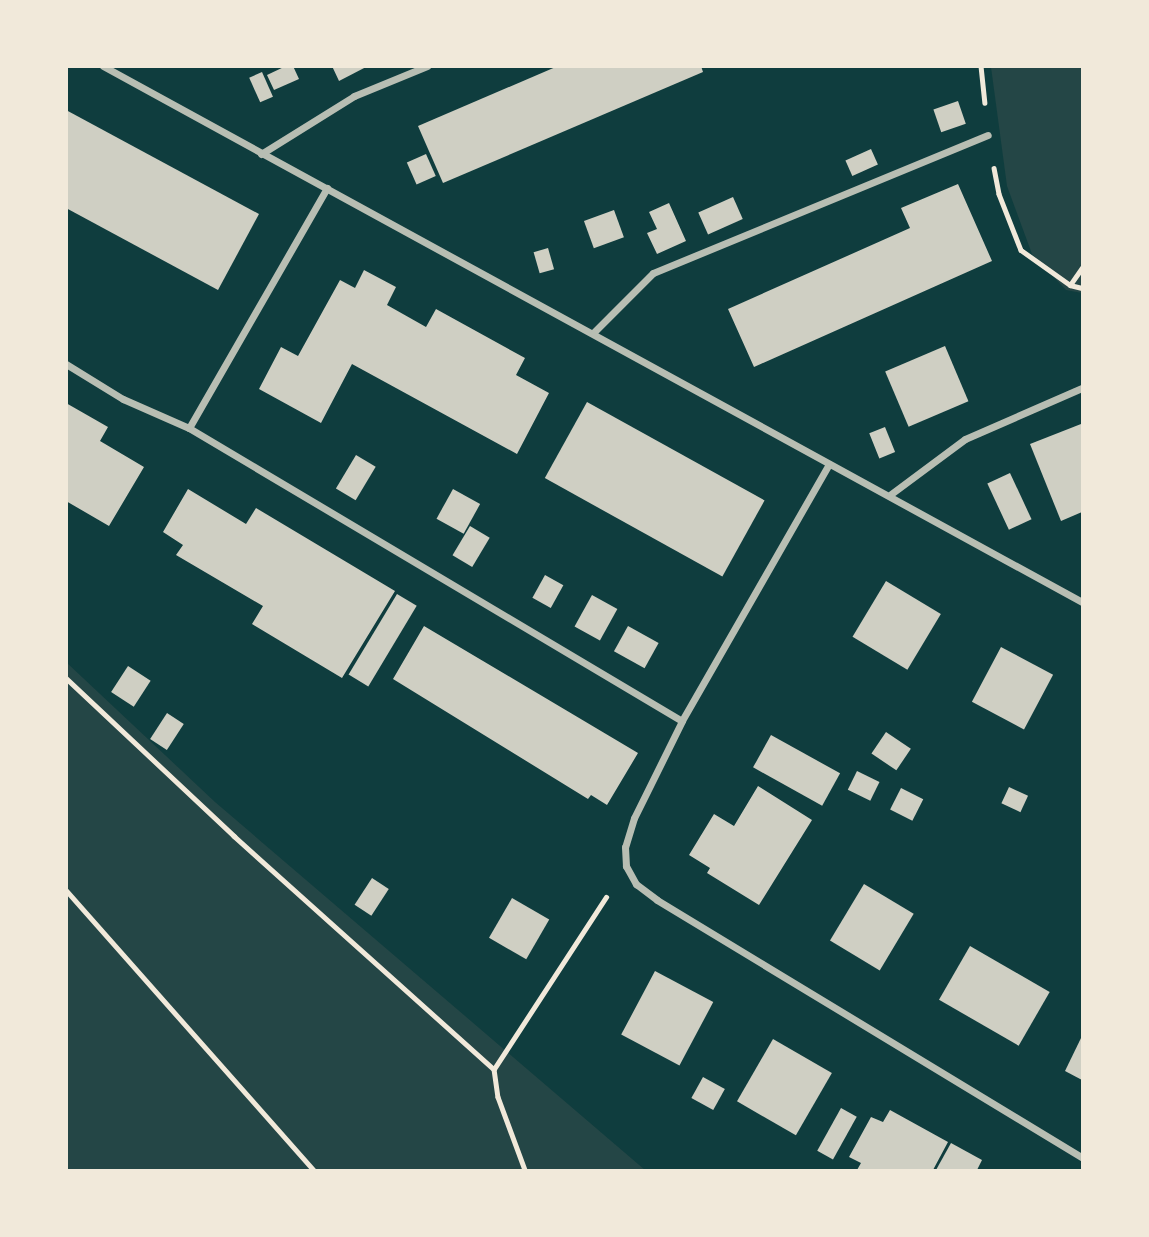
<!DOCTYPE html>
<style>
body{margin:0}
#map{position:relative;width:1149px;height:1237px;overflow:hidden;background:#0f3d3e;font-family:"Varela Round",sans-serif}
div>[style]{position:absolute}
.green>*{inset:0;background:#244646}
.building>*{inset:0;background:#cfcfc3;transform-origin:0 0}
.path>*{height:4.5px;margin:-2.25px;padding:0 2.25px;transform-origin:2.25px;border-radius:2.25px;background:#f1e9da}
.minor>*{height:7px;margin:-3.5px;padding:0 3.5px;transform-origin:3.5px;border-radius:3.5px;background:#b8beb3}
span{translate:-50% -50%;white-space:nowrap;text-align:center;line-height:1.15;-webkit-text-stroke:5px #f1e9da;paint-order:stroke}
.frame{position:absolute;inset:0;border:68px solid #f1e9da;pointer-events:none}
</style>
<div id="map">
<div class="green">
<div style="clip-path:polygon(991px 67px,1082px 67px,1082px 293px,1066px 290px,1032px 254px,1007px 186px)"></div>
<div style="clip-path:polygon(66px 662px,215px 802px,645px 1170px,67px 1170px)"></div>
</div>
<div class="building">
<div style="clip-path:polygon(286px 66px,293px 66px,299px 79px,274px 90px,267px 75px)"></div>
<div style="clip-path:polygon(332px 66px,368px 66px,339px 81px)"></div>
<div style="clip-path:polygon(558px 66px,701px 66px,703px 72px,443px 183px,418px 126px)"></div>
<div style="left:262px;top:72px;width:27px;height:14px;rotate:66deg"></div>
<div style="left:958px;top:101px;width:24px;height:26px;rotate:71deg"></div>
<div style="clip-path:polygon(66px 110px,259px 214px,218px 290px,66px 208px)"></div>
<div style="left:871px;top:149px;width:17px;height:28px;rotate:66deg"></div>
<div style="left:426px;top:154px;width:24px;height:21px;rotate:66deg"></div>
<div style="clip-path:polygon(958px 184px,992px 261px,754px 367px,728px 309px,910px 228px,901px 208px)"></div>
<div style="left:733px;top:197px;width:24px;height:38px;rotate:66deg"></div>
<div style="clip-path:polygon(669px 203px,686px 241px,657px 254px,647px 233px,657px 229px,649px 212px)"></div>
<div style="left:614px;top:210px;width:29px;height:32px;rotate:70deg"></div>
<div style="left:548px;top:248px;width:22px;height:15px;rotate:74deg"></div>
<div style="clip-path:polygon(364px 270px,396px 287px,387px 305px,426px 327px,436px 309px,525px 358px,516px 375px,549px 393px,517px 454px,352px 364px,321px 423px,259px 389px,281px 347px,298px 356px,340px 280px,355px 288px)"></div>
<div style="left:945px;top:346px;width:60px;height:65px;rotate:67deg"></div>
<div style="left:587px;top:402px;width:203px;height:87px;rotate:29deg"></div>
<div style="clip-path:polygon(66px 403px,108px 427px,100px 441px,144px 467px,109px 526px,66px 501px)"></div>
<div style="clip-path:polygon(1081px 424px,1082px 512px,1061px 521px,1030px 444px)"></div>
<div style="left:885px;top:427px;width:27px;height:17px;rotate:68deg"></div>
<div style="left:356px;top:455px;width:23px;height:39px;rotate:31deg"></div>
<div style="left:1010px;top:473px;width:51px;height:25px;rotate:65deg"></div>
<div style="clip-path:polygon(188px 489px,246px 524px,256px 508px,395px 591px,342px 678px,252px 624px,263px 606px,176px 555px,183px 545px,163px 532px)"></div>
<div style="left:453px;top:489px;width:31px;height:34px;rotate:29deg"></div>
<div style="left:470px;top:526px;width:23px;height:34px;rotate:31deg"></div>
<div style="left:545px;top:575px;width:21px;height:26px;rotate:29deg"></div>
<div style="left:886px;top:581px;width:64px;height:65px;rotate:31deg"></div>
<div style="left:397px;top:594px;width:23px;height:94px;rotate:31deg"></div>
<div style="left:592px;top:595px;width:29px;height:36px;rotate:29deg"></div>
<div style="clip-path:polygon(424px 626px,638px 753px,607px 805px,591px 795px,588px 799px,393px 679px)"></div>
<div style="left:628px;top:626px;width:35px;height:29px;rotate:29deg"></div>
<div style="left:1001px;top:647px;width:59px;height:62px;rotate:28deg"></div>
<div style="left:128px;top:666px;width:27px;height:31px;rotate:33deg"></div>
<div style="left:167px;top:713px;width:20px;height:31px;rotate:33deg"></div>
<div style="left:886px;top:732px;width:30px;height:26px;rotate:34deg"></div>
<div style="left:771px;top:735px;width:79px;height:37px;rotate:29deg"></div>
<div style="left:857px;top:771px;width:25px;height:21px;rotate:26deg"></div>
<div style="clip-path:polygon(758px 786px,812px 820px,759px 905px,707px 873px,710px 868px,689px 855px,714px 814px,734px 826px)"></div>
<div style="left:1009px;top:787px;width:21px;height:18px;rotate:25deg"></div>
<div style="left:901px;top:788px;width:25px;height:24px;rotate:27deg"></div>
<div style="left:372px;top:878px;width:20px;height:32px;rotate:33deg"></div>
<div style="left:864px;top:884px;width:58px;height:66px;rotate:31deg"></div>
<div style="left:512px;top:898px;width:43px;height:46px;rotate:30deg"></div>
<div style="left:970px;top:946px;width:92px;height:62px;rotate:30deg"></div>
<div style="left:655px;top:971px;width:66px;height:72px;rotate:28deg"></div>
<div style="clip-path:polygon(1082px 1036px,1082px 1080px,1065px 1071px)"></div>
<div style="left:773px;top:1039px;width:68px;height:72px;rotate:30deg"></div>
<div style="left:703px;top:1077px;width:25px;height:24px;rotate:29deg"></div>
<div style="left:841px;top:1108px;width:18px;height:49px;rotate:29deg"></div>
<div style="clip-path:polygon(890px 1110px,948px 1142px,933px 1170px,857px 1170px,861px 1163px,849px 1157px,871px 1117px,883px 1122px)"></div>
<div style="clip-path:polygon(951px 1143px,982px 1160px,977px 1170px,936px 1170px)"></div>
</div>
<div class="path">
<div style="left:981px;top:66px;width:37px;rotate:84deg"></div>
<div style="left:994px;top:168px;width:26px;rotate:79deg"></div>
<div style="left:999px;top:194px;width:60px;rotate:68.6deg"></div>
<div style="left:1021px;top:250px;width:60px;rotate:35.5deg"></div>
<div style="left:1070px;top:285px;width:12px;rotate:14deg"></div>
<div style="left:1070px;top:285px;width:21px;rotate:-55deg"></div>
<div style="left:66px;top:678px;width:231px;rotate:43.2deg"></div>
<div style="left:234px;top:836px;width:349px;rotate:41.9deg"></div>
<div style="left:494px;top:1069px;width:28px;rotate:82deg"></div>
<div style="left:498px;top:1097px;width:78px;rotate:69.7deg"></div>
<div style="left:66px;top:890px;width:374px;rotate:48.5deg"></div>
<div style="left:494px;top:1069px;width:205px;rotate:-56.9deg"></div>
</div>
<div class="minor">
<div style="left:103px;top:66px;width:1116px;rotate:28.7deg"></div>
<div style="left:261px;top:154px;width:110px;rotate:-31.9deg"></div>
<div style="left:354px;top:96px;width:79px;rotate:-22.3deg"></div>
<div style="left:594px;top:332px;width:83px;rotate:-45deg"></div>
<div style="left:653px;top:273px;width:362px;rotate:-22.4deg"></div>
<div style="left:66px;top:364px;width:67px;rotate:31.6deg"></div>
<div style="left:123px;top:399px;width:72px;rotate:23.7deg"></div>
<div style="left:189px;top:428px;width:573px;rotate:30.72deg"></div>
<div style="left:189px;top:428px;width:277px;rotate:-60.1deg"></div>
<div style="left:829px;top:464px;width:296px;rotate:119.8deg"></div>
<div style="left:682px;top:721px;width:108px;rotate:116.3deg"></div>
<div style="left:634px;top:818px;width:30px;rotate:107deg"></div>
<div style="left:625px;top:847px;width:19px;rotate:87deg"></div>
<div style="left:626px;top:866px;width:21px;rotate:61deg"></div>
<div style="left:636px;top:884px;width:26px;rotate:37deg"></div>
<div style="left:657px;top:900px;width:497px;rotate:31.2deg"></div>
<div style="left:891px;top:494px;width:92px;rotate:-36.6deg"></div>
<div style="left:965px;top:439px;width:128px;rotate:-23.6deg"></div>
</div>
<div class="frame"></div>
</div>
